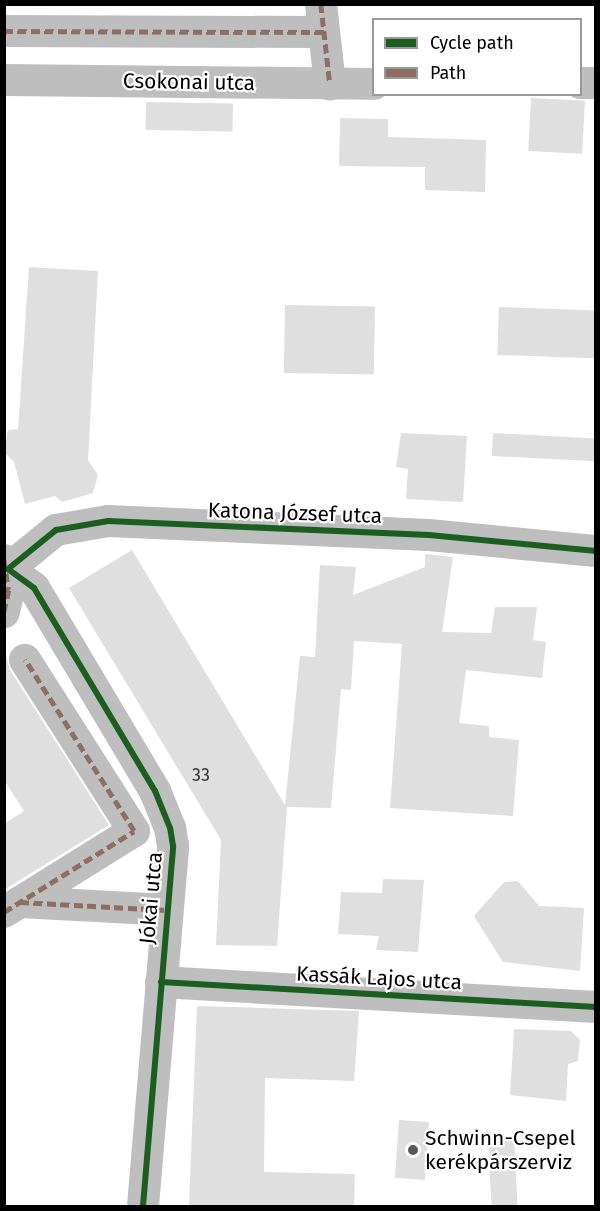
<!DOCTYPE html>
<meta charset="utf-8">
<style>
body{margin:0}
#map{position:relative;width:600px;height:1211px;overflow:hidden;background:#fff;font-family:"Fira Sans",sans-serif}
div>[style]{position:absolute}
.building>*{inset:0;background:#dfdfdf;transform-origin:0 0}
.minor>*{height:32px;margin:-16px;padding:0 16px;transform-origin:16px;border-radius:16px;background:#bebebe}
.quiet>*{height:4.5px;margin-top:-2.25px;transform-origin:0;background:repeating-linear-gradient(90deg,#8d6e63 0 9px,transparent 0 13.5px)}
.cycleway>*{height:6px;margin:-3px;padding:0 3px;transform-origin:3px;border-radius:3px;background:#1b5e20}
.dots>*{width:16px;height:16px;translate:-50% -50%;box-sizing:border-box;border:3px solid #fff;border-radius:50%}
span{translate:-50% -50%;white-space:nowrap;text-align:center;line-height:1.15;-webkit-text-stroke:4.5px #fff;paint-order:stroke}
.number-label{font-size:18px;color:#383838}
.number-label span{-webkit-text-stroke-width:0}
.street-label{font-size:21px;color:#000}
.poi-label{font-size:21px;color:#000}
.left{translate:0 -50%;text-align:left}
.frame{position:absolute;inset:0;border:6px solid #000;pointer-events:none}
.legend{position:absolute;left:372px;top:18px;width:210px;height:78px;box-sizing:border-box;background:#fff;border:2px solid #999;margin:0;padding:8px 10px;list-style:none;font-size:18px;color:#000}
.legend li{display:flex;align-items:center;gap:12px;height:30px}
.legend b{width:30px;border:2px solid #999}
</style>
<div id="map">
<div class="building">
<div style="left:531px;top:98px;width:54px;height:53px;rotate:3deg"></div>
<div style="left:146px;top:102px;width:87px;height:28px;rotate:1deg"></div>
<div style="clip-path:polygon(340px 118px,388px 119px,388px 137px,486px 140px,485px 192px,425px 190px,425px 167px,339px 166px)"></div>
<div style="clip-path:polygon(29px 267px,98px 271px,88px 460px,98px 475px,93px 493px,62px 502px,55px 496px,25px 504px,14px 462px,4px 452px,8px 430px,18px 429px)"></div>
<div style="left:285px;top:305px;width:90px;height:68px;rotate:1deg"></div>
<div style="left:499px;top:307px;width:97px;height:48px;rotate:2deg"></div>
<div style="clip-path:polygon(401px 433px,467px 436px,463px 502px,406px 499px,408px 469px,396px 467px)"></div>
<div style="left:493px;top:433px;width:103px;height:23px;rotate:3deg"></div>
<div style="clip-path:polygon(132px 550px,285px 805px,300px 656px,315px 657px,320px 565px,356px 567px,353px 595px,425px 567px,425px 554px,453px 557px,442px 632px,491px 633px,495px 607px,537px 607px,533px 640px,546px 642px,542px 678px,466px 670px,459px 723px,489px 726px,489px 737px,519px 740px,513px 816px,390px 808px,402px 644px,354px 641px,351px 690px,341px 689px,331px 808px,287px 807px,277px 946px,216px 945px,221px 840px,69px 588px)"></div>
<div style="clip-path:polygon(4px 649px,10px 670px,109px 825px,4px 890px,4px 824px,24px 811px,4px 780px)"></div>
<div style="clip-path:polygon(383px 879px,424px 880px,418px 952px,376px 950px,379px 936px,338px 934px,341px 892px,382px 893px)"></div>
<div style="clip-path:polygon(518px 881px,539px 906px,584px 908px,580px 971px,503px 962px,474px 916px,504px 882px)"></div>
<div style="clip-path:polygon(197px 1006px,359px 1011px,354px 1081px,265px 1078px,264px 1172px,355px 1174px,354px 1206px,189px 1206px)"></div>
<div style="clip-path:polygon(514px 1029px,571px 1031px,580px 1040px,578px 1061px,568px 1064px,566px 1101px,510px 1095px)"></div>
<div style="left:399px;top:1120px;width:30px;height:58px;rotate:4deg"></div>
<div style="left:514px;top:1138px;width:68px;height:26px;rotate:87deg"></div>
</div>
<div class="minor">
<div style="left:321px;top:4px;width:81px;rotate:83.6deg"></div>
<div style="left:4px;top:31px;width:320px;rotate:0.2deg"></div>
<div style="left:4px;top:80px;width:370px;rotate:0.6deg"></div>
<div style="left:580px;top:83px;width:16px"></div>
<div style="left:4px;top:560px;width:30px;rotate:81deg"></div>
<div style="left:9px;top:590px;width:23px;rotate:103deg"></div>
<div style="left:20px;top:902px;width:146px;rotate:3.1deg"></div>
<div style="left:4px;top:912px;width:153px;rotate:-31.9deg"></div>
<div style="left:134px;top:831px;width:203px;rotate:-122.5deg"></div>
<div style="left:161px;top:982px;width:436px;rotate:3.3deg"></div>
<div style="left:143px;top:1206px;width:361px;rotate:-85.2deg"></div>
<div style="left:173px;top:846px;width:18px;rotate:-99deg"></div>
<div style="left:170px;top:828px;width:40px;rotate:-112deg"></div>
<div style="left:155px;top:791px;width:236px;rotate:-120.8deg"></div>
<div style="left:34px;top:588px;width:32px;rotate:-144deg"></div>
<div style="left:8px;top:569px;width:62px;rotate:-39.1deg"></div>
<div style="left:56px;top:530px;width:53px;rotate:-9.8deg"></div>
<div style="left:108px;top:521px;width:321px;rotate:2.5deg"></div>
<div style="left:429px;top:535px;width:168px;rotate:5.5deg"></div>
</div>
<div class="quiet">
<div style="left:321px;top:4px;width:81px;rotate:83.6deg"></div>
<div style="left:4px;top:31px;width:320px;rotate:0.2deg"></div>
<div style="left:4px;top:560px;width:30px;rotate:81deg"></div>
<div style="left:9px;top:590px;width:23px;rotate:103deg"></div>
<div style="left:20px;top:902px;width:146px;rotate:3.1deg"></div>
<div style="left:4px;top:912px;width:153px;rotate:-31.9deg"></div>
<div style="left:134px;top:831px;width:203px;rotate:-122.5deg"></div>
</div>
<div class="cycleway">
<div style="left:161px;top:982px;width:436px;rotate:3.3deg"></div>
<div style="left:143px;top:1206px;width:361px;rotate:-85.2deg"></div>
<div style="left:173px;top:846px;width:18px;rotate:-99deg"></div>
<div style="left:170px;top:828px;width:40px;rotate:-112deg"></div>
<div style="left:155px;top:791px;width:236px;rotate:-120.8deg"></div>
<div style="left:34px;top:588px;width:32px;rotate:-144deg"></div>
<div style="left:8px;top:569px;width:62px;rotate:-39.1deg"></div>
<div style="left:56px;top:530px;width:53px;rotate:-9.8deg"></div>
<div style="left:108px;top:521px;width:321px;rotate:2.5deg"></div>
<div style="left:429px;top:535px;width:168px;rotate:5.5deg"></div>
</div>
<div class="dots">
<div style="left:413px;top:1150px;background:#595959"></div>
</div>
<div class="number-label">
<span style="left:201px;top:775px">33</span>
</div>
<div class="street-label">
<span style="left:189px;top:82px;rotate:1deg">Csokonai utca</span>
<span style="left:295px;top:513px;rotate:2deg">Katona József utca</span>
<span style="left:151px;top:898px;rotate:-85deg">Jókai utca</span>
<span style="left:379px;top:978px;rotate:3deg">Kassák Lajos utca</span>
</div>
<div class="poi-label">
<span class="left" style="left:425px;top:1150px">Schwinn-Csepel<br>kerékpárszerviz</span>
</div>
<div class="frame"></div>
<ul class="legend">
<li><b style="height:8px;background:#1b5e20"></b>Cycle path</li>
<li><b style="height:8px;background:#8d6e63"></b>Path</li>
</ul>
</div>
